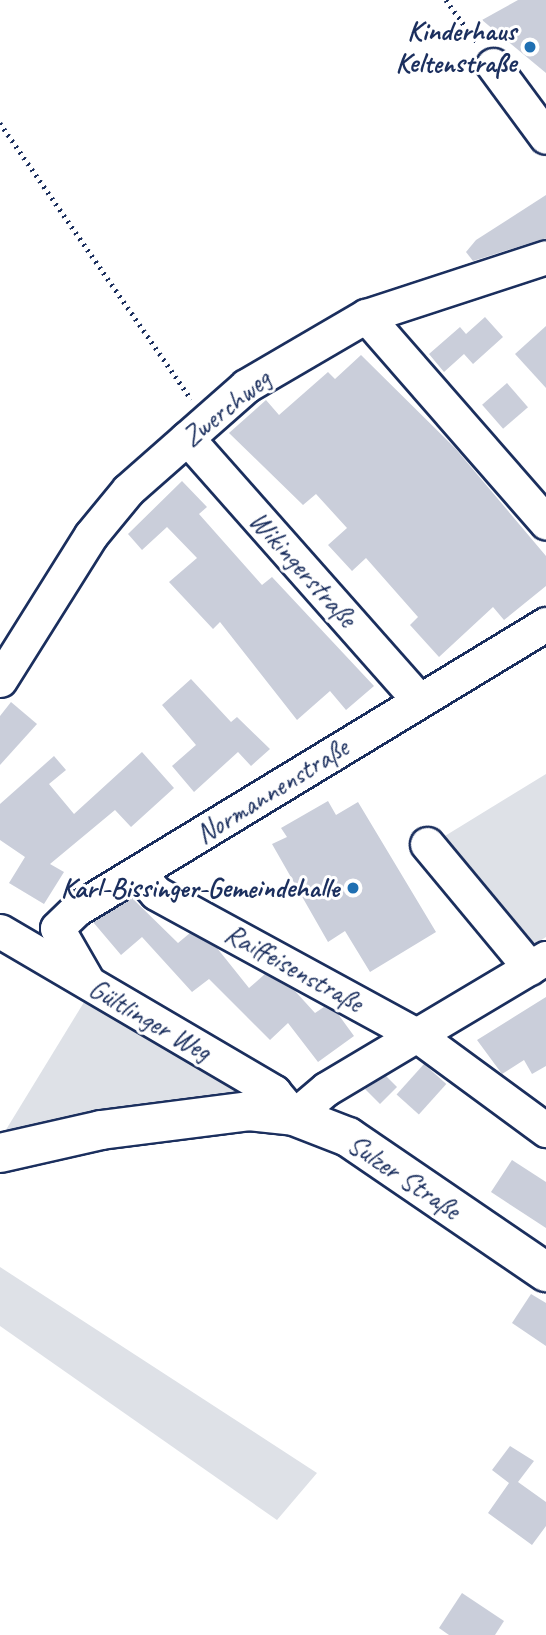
<!DOCTYPE html>
<meta charset="utf-8">
<style>
body{margin:0}
#map{position:relative;width:546px;height:1635px;overflow:hidden;background:#fff;font-family:Caveat,sans-serif}
div>[style]{position:absolute}
.green>*{inset:0;background:#dee1e7}
.building>*{inset:0;background:#caceda;transform-origin:0 0}
.path>*{height:4.5px;margin-top:-2.25px;transform-origin:0;background:repeating-linear-gradient(90deg,#1b2f5e 0 2px,transparent 0 7px)}
.roads{filter:drop-shadow(2px 0 #1b2f5e) drop-shadow(-2px 0 #1b2f5e) drop-shadow(0 2px #1b2f5e) drop-shadow(0 -2px #1b2f5e)}
.minor>*{height:33px;margin:-16.5px;padding:0 16.5px;transform-origin:16.5px;border-radius:16.5px;background:#fff}
.major>*{height:38px;margin:-19px;padding:0 19px;transform-origin:19px;border-radius:19px;background:#fff}
.dots>*{width:19px;height:19px;translate:-50% -50%;box-sizing:border-box;border:4px solid #fff;border-radius:50%}
span{translate:-50% -50%;white-space:nowrap;text-align:center;line-height:1.15;-webkit-text-stroke:6px #fff;paint-order:stroke}
.poi-label{font-size:28px;color:#1b2f5e;font-weight:700}
.right{translate:-100% -50%;text-align:right}
.street-label{font-size:28px;color:#1b2f5e}
</style>
<div id="map">
<div class="green">
<div style="clip-path:polygon(546px 774px,546px 937px,527px 949px,440px 839px)"></div>
<div style="clip-path:polygon(89px 994px,253px 1089px,4px 1133px)"></div>
<div style="clip-path:polygon(0 1267px,317px 1473px,277px 1520px,0 1326px)"></div>
</div>
<div class="building">
<div style="clip-path:polygon(518px 0,546px 0,546px 73px,482px 20px)"></div>
<div style="clip-path:polygon(546px 195px,546px 238px,473px 261px,466px 252px,476px 240px)"></div>
<div style="clip-path:polygon(485px 317px,503px 337px,473px 364px,464px 354px,444px 372px,429px 354px,460px 327px,466px 334px)"></div>
<div style="clip-path:polygon(546px 326px,546px 388px,515px 354px)"></div>
<div style="clip-path:polygon(361px 355px,455px 448px,546px 556px,546px 586px,504px 620px,493px 607px,439px 657px,410px 625px,418px 617px,366px 558px,352px 571px,328px 545px,347px 528px,316px 494px,303px 505px,229px 433px,266px 400px,279px 415px,328px 372px,335px 379px)"></div>
<div style="left:507px;top:383px;width:32px;height:33px;rotate:49deg"></div>
<div style="clip-path:polygon(182px 481px,207px 507px,199px 514px,262px 585px,272px 577px,374px 686px,346px 710px,330px 691px,297px 720px,220px 622px,213px 629px,169px 582px,197px 558px,167px 527px,142px 550px,128px 534px)"></div>
<div style="clip-path:polygon(191px 679px,231px 722px,237px 717px,270px 749px,251px 766px,238px 752px,194px 792px,172px 766px,196px 745px,162px 705px)"></div>
<div style="clip-path:polygon(11px 702px,37px 724px,0 765px,0 716px)"></div>
<div style="clip-path:polygon(142px 752px,174px 788px,131px 827px,115px 810px,50px 864px,64px 872px,44px 904px,9px 883px,25px 857px,0 840px,0 804px,54px 756px,66px 770px,49px 784px,74px 814px)"></div>
<div style="clip-path:polygon(328px 801px,336px 815px,358px 802px,436px 932px,370px 972px,345px 931px,328px 942px,272px 844px,287px 837px,281px 828px)"></div>
<div style="clip-path:polygon(132px 898px,178px 943px,190px 933px,217px 948px,249px 988px,265px 974px,295px 991px,315px 1013px,324px 1007px,338px 1014px,354px 1036px,318px 1062px,288px 1023px,270px 1040px,209px 979px,192px 992px,142px 937px,121px 955px,93px 922px)"></div>
<div style="clip-path:polygon(546px 997px,546px 1066px,532px 1074px,524px 1060px,502px 1074px,477px 1040px)"></div>
<div style="left:424px;top:1064px;width:30px;height:41px;rotate:42deg"></div>
<div style="clip-path:polygon(386px 1076px,397px 1087px,380px 1104px,365px 1089px)"></div>
<div style="clip-path:polygon(512px 1160px,546px 1182px,546px 1228px,491px 1192px)"></div>
<div style="clip-path:polygon(531px 1294px,546px 1303px,546px 1346px,512px 1323px)"></div>
<div style="clip-path:polygon(510px 1446px,534px 1461px,518px 1482px,546px 1502px,546px 1526px,532px 1545px,488px 1513px,509px 1483px,492px 1470px)"></div>
<div style="clip-path:polygon(462px 1593px,504px 1621px,495px 1635px,449px 1635px,439px 1628px)"></div>
</div>
<div class="path">
<div style="left:446px;top:0;width:54px;rotate:54deg"></div>
<div style="left:0;top:123px;width:336px;rotate:55.3deg"></div>
</div>
<div class="roads">
<div class="minor">
<div style="left:493px;top:65px;width:89px;rotate:53.6deg"></div>
<div style="left:366px;top:316px;width:274px;rotate:48.9deg"></div>
<div style="left:187px;top:438px;width:349px;rotate:48.5deg"></div>
<div style="left:0;top:680px;width:171px;rotate:-57.9deg"></div>
<div style="left:91px;top:535px;width:58px;rotate:-50.6deg"></div>
<div style="left:128px;top:490px;width:157px;rotate:-41.4deg"></div>
<div style="left:246px;top:386px;width:139px;rotate:-30.3deg"></div>
<div style="left:366px;top:316px;width:189px;rotate:-18.1deg"></div>
<div style="left:427px;top:844px;width:161px;rotate:50.3deg"></div>
<div style="left:139px;top:874px;width:25px;rotate:48deg"></div>
<div style="left:156px;top:893px;width:298px;rotate:28.6deg"></div>
<div style="left:418px;top:1036px;width:159px;rotate:36.3deg"></div>
<div style="left:0;top:931px;width:318px;rotate:30.4deg"></div>
<div style="left:274px;top:1092px;width:31px;rotate:50deg"></div>
<div style="left:294px;top:1116px;width:42px;rotate:-40.2deg"></div>
<div style="left:326px;top:1089px;width:256px;rotate:-30.8deg"></div>
<div style="left:88px;top:982px;width:62px;rotate:-119.9deg"></div>
<div style="left:57px;top:928px;width:28px;rotate:-44deg"></div>
<div style="left:77px;top:909px;width:549px;rotate:-31.29deg"></div>
</div>
<div class="major">
<div style="left:0;top:1153px;width:104px;rotate:-12.8deg"></div>
<div style="left:101px;top:1130px;width:149px;rotate:-7.3deg"></div>
<div style="left:249px;top:1111px;width:45px;rotate:6.3deg"></div>
<div style="left:294px;top:1116px;width:58px;rotate:21.3deg"></div>
<div style="left:348px;top:1137px;width:240px;rotate:34.3deg"></div>
</div>
</div>
<div class="dots">
<div style="left:530px;top:47px;background:#1f6fb2"></div>
<div style="left:353px;top:888px;background:#1f6fb2"></div>
</div>
<div class="poi-label">
<span class="right" style="left:516px;top:47px">Kinderhaus<br>Keltenstraße</span>
<span class="right" style="left:339px;top:888px">Karl-Bissinger-Gemeindehalle</span>
</div>
<div class="street-label">
<span style="left:226px;top:408px;rotate:-39deg">Zwerchweg</span>
<span style="left:303px;top:569px;rotate:48deg">Wikingerstraße</span>
<span style="left:272px;top:791px;rotate:-32deg">Normannenstraße</span>
<span style="left:294px;top:968px;rotate:29deg">Raiffeisenstraße</span>
<span style="left:150px;top:1020px;rotate:30deg">Gültlinger Weg</span>
<span style="left:404px;top:1177px;rotate:34deg">Sulzer Straße</span>
</div>
</div>
